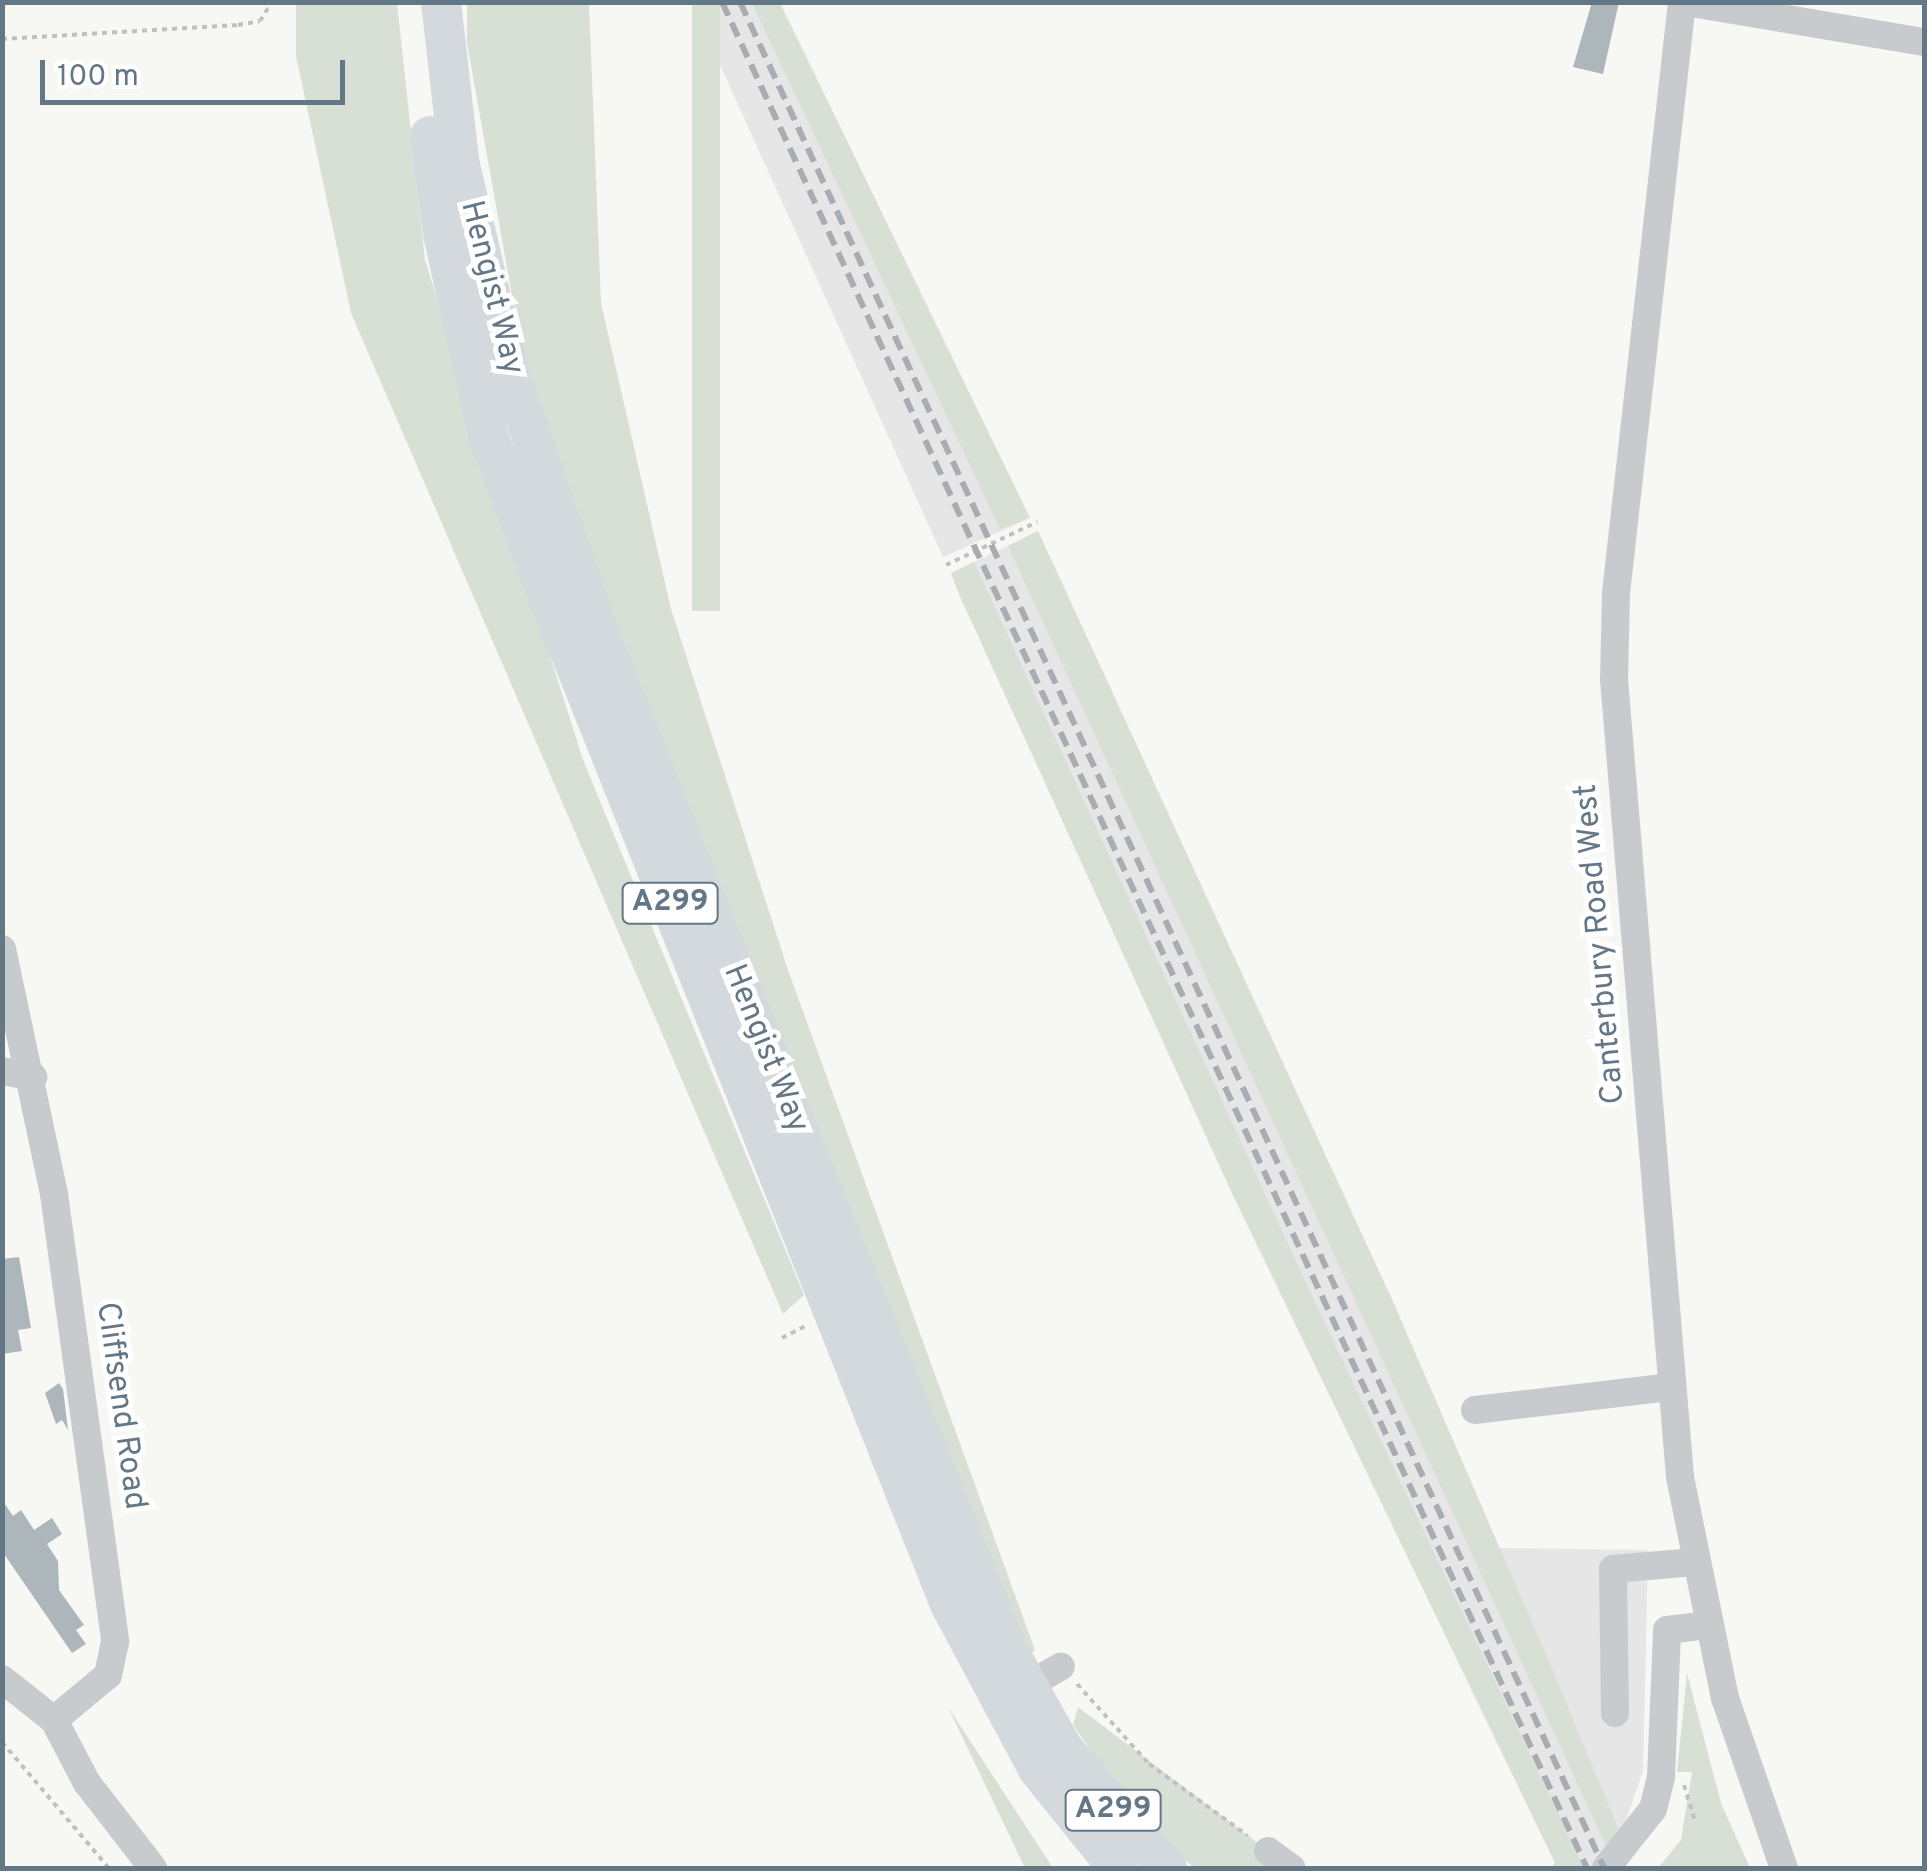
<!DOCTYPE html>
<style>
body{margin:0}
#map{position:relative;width:1927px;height:1871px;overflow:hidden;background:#f7f7f4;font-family:Overpass,sans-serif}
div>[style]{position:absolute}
.built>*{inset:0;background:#e5e6e5}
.green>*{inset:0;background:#d8e0d5;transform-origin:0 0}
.building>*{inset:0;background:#adb6bb}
.path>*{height:4px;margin-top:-2px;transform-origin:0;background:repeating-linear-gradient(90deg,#bec1c3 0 5px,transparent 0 10px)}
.minor>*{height:28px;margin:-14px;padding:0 14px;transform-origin:14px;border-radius:14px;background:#c7cbce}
.highway>*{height:40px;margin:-20px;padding:0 20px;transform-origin:20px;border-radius:20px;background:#d4d9dd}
.rail>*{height:6px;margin-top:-3px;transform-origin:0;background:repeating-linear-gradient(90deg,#a7adb3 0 15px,transparent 0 23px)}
span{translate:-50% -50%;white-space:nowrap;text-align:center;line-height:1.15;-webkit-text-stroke:10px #fff;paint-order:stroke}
.shield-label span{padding:2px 8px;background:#fff;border:2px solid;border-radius:8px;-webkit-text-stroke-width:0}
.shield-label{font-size:30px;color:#647787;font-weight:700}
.street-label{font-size:32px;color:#647787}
.frame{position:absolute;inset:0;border:5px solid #647787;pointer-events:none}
.scale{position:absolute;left:40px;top:60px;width:305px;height:45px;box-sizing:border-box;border:5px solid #647787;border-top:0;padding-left:12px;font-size:30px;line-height:35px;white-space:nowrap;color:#647787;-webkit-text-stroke:8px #fff;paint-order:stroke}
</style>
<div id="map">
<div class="built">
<div style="clip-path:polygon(692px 3px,780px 3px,1030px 518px,943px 557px)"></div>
<div style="clip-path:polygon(1038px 531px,1394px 1304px,1498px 1548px,1648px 1550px,1643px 1771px,1621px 1835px,1591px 1868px,1558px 1868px,1232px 1193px,959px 594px,951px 573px)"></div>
</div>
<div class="green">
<div style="clip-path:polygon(296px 3px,397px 3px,425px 260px,583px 760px,804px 1295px,783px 1314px,351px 313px,296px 56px)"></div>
<div style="clip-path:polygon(467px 3px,589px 3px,601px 303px,671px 609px,788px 970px,1035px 1650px,1023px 1660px,633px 672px,522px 352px,467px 43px)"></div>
<div style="left:692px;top:3px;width:28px;height:608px"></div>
<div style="clip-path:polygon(752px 3px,780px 3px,1030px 518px,1000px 529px)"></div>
<div style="clip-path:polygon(1038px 531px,1394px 1304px,1547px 1657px,1621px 1835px,1608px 1850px,1008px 546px)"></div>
<div style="clip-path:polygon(974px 562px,1312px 1296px,1584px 1868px,1551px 1868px,1555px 1863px,1232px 1193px,959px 594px,951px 573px)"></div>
<div style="clip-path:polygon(1687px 1673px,1721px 1803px,1750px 1868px,1658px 1868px,1681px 1840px,1692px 1772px,1677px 1772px)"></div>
<div style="clip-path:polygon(948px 1707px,1053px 1868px,1025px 1868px)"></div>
<div style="clip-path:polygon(1078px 1707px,1291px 1868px,1194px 1868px,1135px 1814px,1073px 1725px)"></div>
</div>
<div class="building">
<div style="clip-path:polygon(1592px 2px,1619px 2px,1603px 74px,1573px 67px)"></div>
<div style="clip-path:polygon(19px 1257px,31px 1328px,18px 1330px,22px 1351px,2px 1354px,2px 1259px)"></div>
<div style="clip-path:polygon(59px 1383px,63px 1389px,68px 1430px,62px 1420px,56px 1424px,45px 1393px)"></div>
<div style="clip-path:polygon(2px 1500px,13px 1516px,21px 1510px,34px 1530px,52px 1518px,62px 1534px,47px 1544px,58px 1561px,59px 1590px,84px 1625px,76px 1630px,86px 1644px,72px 1653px,2px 1551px)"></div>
</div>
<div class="path">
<div style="left:2px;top:39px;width:236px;rotate:-3.4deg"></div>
<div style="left:238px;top:25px;width:22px;rotate:-10deg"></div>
<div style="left:260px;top:21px;width:22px;rotate:-58deg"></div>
<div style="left:946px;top:565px;width:101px;rotate:-25.3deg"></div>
<div style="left:782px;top:1338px;width:28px;rotate:-27deg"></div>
<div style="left:1077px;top:1684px;width:108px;rotate:48deg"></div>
<div style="left:1149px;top:1764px;width:122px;rotate:36deg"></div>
<div style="left:2px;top:1742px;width:165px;rotate:49.7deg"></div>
<div style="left:1684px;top:1785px;width:37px;rotate:73deg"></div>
</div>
<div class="minor">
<div style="left:1682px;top:2px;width:595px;rotate:96.37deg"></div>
<div style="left:1616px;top:593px;width:86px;rotate:91.3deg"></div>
<div style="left:1614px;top:679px;width:801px;rotate:85.27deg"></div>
<div style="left:1680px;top:1477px;width:226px;rotate:78.5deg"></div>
<div style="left:1725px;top:1698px;width:180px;rotate:70.9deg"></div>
<div style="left:1685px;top:2px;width:242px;rotate:9.5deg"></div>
<div style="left:2px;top:949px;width:250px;rotate:78deg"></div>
<div style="left:54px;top:1194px;width:452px;rotate:82.2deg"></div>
<div style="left:115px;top:1642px;width:34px;rotate:102deg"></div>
<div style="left:108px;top:1675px;width:70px;rotate:140.2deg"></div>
<div style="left:2px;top:1071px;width:32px;rotate:11deg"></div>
<div style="left:1475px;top:1410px;width:198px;rotate:-6.7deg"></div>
<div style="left:2px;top:1679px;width:66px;rotate:38.3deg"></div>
<div style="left:54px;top:1720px;width:71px;rotate:62.4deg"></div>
<div style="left:87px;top:1783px;width:108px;rotate:52.2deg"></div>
<div style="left:1027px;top:1686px;width:39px;rotate:-30deg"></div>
<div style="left:1615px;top:1713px;width:144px;rotate:-90.8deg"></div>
<div style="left:1613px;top:1569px;width:82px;rotate:-4.9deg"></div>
<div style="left:1268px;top:1851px;width:29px;rotate:36deg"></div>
<div style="left:1606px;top:1868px;width:75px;rotate:-51.5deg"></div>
<div style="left:1653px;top:1809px;width:34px;rotate:-76deg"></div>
<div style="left:1661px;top:1776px;width:146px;rotate:-87.6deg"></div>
<div style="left:1667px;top:1630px;width:40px;rotate:-7.1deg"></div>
</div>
<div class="highway">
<div style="left:441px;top:2px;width:160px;rotate:83.5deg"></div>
<div style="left:459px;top:161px;width:210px;rotate:76.8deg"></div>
<div style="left:507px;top:365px;width:290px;rotate:71.1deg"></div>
<div style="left:601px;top:639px;width:1084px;rotate:68.12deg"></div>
<div style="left:1005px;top:1645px;width:119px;rotate:60.9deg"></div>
<div style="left:1063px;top:1749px;width:158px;rotate:48.8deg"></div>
<div style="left:430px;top:136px;width:99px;rotate:82.4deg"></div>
<div style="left:443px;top:234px;width:206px;rotate:77.4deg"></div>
<div style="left:488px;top:435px;width:180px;rotate:69.6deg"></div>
<div style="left:551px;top:604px;width:1077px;rotate:68.25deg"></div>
<div style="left:950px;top:1604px;width:187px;rotate:61.9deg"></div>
<div style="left:1038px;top:1769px;width:127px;rotate:51.1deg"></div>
</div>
<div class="rail">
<div style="left:722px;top:2px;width:2057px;rotate:65.13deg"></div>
<div style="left:740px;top:2px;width:2056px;rotate:65.15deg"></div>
</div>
<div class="shield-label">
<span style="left:670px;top:903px">A299</span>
<span style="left:1113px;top:1810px">A299</span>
</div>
<div class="street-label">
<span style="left:491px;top:288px;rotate:76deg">Hengist Way</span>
<span style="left:1601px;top:944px;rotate:-95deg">Canterbury Road West</span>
<span style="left:765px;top:1049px;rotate:68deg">Hengist Way</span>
<span style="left:120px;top:1406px;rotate:82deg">Cliffsend Road</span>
</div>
<div class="frame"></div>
<div class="scale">100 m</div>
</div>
